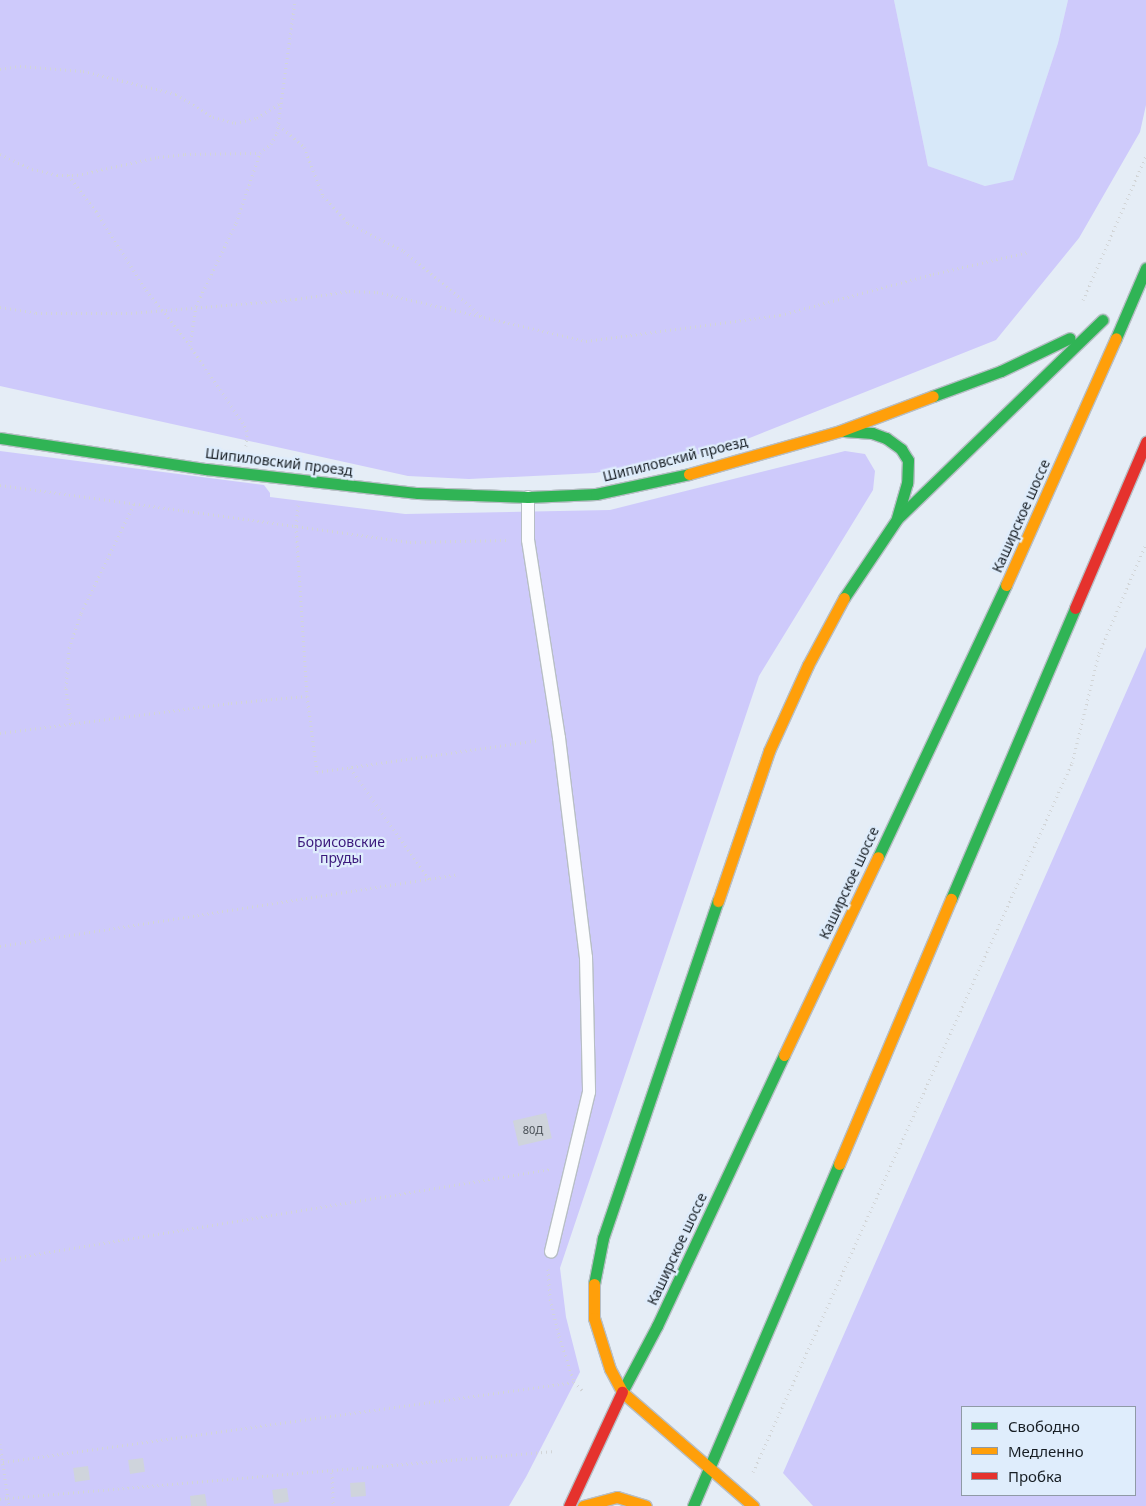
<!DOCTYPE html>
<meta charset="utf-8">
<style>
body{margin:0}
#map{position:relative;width:1146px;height:1506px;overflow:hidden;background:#e5edf6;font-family:"Noto Sans",sans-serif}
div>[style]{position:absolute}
.built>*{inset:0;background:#d7e8f9}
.green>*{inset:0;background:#cecafb}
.building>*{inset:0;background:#cfd4dc;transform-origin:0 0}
.path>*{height:3px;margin-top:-1.5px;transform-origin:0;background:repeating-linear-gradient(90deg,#d2d5d7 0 1px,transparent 0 5px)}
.roads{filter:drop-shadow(1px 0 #b7bec5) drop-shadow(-1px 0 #b7bec5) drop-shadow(0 1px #b7bec5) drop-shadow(0 -1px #b7bec5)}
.lane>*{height:12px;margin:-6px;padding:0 6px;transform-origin:6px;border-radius:6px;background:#fbfcfe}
.fast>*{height:11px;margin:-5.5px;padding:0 5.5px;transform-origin:5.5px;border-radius:5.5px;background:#30b455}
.slow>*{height:11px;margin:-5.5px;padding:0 5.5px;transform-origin:5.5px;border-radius:5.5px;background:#ff9f0a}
.jam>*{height:11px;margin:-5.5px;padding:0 5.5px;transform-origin:5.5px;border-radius:5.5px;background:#e5322d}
span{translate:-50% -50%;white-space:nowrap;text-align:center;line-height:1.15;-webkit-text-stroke:4.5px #dfedfc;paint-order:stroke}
.number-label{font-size:11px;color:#474e54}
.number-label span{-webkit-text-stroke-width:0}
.street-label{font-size:14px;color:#171e24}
.park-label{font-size:14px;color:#3b197c}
.legend{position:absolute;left:961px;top:1406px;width:175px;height:90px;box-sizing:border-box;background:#dfedfc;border:1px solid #8f9aa6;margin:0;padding:6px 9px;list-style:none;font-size:15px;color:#171e24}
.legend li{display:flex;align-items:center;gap:10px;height:25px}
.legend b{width:25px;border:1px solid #8f9aa6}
</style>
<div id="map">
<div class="built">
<div style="clip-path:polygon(894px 0,1068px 0,1058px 43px,1013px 181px,985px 186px,928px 166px)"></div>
</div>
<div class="green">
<div style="clip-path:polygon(0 0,894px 0,928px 166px,985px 186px,1013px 180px,1058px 43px,1068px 0,1146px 0,1146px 105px,1140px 132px,1079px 238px,996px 340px,717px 451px,595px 473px,469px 479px,408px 476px,0 386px)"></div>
<div style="clip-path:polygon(0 451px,264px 485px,270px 493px,270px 497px,405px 514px,610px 510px,845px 451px,865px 454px,875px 471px,873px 490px,759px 676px,560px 1268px,566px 1317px,580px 1372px,526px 1477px,509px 1506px,0 1506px)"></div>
<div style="clip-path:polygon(evenodd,1146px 647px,1146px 1506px,813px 1506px,783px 1473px,1146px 647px,962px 1407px,1135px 1407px,1135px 1495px,962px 1495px,962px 1407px)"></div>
</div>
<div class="building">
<div style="left:546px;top:1113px;width:26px;height:34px;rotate:77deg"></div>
<div style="left:143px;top:1458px;width:14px;height:15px;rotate:82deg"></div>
<div style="left:88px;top:1466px;width:14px;height:15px;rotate:82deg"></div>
<div style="left:365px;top:1482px;width:14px;height:15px;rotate:86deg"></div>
<div style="left:287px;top:1488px;width:14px;height:15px;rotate:82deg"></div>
<div style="clip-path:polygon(205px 1494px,207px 1506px,191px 1506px,190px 1496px)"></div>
</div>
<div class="path">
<div style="left:0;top:69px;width:20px;rotate:-9deg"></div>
<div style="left:20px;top:66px;width:63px;rotate:4.5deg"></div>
<div style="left:83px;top:71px;width:96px;rotate:13.9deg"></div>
<div style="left:176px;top:94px;width:44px;rotate:31.9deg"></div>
<div style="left:213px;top:117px;width:23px;rotate:15deg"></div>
<div style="left:235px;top:123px;width:23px;rotate:-13deg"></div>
<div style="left:257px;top:118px;width:30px;rotate:-33deg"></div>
<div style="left:279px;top:125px;width:33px;rotate:41deg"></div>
<div style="left:304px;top:147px;width:53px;rotate:68.8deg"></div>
<div style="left:323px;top:196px;width:37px;rotate:47deg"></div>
<div style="left:348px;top:223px;width:63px;rotate:26.6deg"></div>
<div style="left:404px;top:251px;width:104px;rotate:39.9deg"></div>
<div style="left:0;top:154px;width:35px;rotate:25deg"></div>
<div style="left:32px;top:169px;width:26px;rotate:13deg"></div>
<div style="left:57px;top:175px;width:20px"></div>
<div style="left:77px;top:175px;width:83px;rotate:-12.5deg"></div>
<div style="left:158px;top:157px;width:27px;rotate:-6deg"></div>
<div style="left:185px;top:154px;width:75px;rotate:-0.8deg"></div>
<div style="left:260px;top:153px;width:14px;rotate:-39deg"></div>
<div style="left:271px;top:144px;width:13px;rotate:-61deg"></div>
<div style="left:277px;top:133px;width:134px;rotate:-82.3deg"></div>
<div style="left:68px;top:175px;width:46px;rotate:52.1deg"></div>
<div style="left:96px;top:211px;width:93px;rotate:57.7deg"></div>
<div style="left:146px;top:290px;width:70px;rotate:51.3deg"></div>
<div style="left:1083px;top:300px;width:157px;rotate:-66.4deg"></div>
<div style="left:0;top:307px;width:36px;rotate:9deg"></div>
<div style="left:36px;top:313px;width:95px"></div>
<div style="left:131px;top:313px;width:166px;rotate:-4.8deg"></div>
<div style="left:296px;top:299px;width:54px;rotate:-8.6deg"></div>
<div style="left:349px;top:291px;width:28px;rotate:2deg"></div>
<div style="left:377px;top:292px;width:215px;rotate:13.2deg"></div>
<div style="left:586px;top:341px;width:196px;rotate:-7.6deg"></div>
<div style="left:780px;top:315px;width:158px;rotate:-15deg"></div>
<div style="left:933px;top:274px;width:98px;rotate:-13deg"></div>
<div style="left:246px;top:446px;width:15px;rotate:-86deg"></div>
<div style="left:247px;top:431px;width:9px;rotate:-117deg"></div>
<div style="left:243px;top:423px;width:93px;rotate:-124.5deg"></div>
<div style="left:190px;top:346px;width:40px;rotate:-81.5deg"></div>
<div style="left:196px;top:306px;width:92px;rotate:-64.3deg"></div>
<div style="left:236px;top:223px;width:74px;rotate:-71.1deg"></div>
<div style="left:0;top:485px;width:414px;rotate:7.9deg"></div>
<div style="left:410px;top:542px;width:100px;rotate:-1.1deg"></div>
<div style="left:298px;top:505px;width:21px;rotate:95deg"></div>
<div style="left:296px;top:526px;width:170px;rotate:86.3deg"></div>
<div style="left:71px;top:724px;width:36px;rotate:-98deg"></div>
<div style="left:66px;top:688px;width:40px;rotate:-85.7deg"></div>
<div style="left:69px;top:648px;width:37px;rotate:-71deg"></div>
<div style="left:81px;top:613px;width:121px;rotate:-64.1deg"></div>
<div style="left:0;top:733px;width:233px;rotate:-7.4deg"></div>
<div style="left:231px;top:703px;width:76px;rotate:-5.3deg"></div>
<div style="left:307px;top:696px;width:77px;rotate:82.5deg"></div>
<div style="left:317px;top:772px;width:225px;rotate:-8.2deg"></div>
<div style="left:350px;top:768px;width:138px;rotate:54.5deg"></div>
<div style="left:0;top:946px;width:464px;rotate:-8.9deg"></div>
<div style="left:0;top:1260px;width:557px;rotate:-9.39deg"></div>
<div style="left:548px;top:1269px;width:30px;rotate:86deg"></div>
<div style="left:550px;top:1299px;width:38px;rotate:76deg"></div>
<div style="left:559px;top:1336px;width:48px;rotate:71.9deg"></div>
<div style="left:0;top:1444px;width:55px;rotate:81.6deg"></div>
<div style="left:8px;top:1498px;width:549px;rotate:-4.91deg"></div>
<div style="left:3px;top:1462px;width:577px;rotate:-7.98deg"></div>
<div style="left:574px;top:1382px;width:14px;rotate:45deg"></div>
<div style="left:332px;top:1472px;width:34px;rotate:88deg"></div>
<div style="left:753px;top:1472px;width:777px;rotate:-65.78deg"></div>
<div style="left:1072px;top:763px;width:113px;rotate:-76.2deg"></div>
<div style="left:1099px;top:653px;width:119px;rotate:-66.7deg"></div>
<div style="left:0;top:1499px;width:8px;rotate:-7deg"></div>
<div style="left:8px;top:1498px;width:8px;rotate:83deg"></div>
</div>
<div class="roads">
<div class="lane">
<div style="left:528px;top:497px;width:43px;rotate:90deg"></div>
<div style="left:528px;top:540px;width:200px;rotate:81.1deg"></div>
<div style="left:559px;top:738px;width:221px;rotate:83deg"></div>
<div style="left:586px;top:957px;width:135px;rotate:88.7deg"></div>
<div style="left:589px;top:1092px;width:164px;rotate:103.4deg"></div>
</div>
<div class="fast">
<div style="left:1116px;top:338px;width:76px;rotate:-66.8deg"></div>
<div style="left:933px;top:396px;width:72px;rotate:-20.2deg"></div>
<div style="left:1001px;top:371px;width:76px;rotate:-25.6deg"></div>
<div style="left:844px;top:431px;width:28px;rotate:4deg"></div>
<div style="left:872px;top:433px;width:15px;rotate:20deg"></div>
<div style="left:886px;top:438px;width:19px;rotate:36deg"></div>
<div style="left:901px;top:449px;width:13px;rotate:58deg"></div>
<div style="left:908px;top:460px;width:23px;rotate:92deg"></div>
<div style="left:907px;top:483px;width:36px;rotate:106deg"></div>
<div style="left:0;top:438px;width:208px;rotate:8.6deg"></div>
<div style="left:206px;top:469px;width:213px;rotate:6.5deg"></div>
<div style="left:418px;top:493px;width:110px;rotate:2.1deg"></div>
<div style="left:528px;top:497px;width:68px;rotate:-2.5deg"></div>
<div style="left:596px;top:494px;width:95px;rotate:-12.1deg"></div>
<div style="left:844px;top:598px;width:95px;rotate:-56.1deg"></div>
<div style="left:897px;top:519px;width:286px;rotate:-44.1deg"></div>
<div style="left:878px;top:857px;width:301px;rotate:-64.8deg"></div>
<div style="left:951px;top:899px;width:316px;rotate:-66.9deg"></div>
<div style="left:594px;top:1284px;width:47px;rotate:-78.9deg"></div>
<div style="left:603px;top:1238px;width:356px;rotate:-71.2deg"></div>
<div style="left:622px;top:1392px;width:75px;rotate:-62.1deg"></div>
<div style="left:657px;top:1326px;width:299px;rotate:-64.9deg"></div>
<div style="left:693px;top:1506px;width:372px;rotate:-66.9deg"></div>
</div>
<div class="slow">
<div style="left:689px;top:474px;width:157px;rotate:-15.9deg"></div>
<div style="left:840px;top:431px;width:99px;rotate:-20.6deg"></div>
<div style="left:1006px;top:585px;width:270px;rotate:-66deg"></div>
<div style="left:718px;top:901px;width:158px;rotate:-71.2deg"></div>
<div style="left:769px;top:751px;width:94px;rotate:-65.6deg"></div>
<div style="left:808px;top:665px;width:76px;rotate:-61.8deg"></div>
<div style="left:784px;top:1055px;width:219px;rotate:-64.6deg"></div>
<div style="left:839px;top:1164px;width:288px;rotate:-67.1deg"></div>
<div style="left:594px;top:1284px;width:34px;rotate:90deg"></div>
<div style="left:594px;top:1318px;width:53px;rotate:72.6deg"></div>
<div style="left:610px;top:1369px;width:26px;rotate:62deg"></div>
<div style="left:622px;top:1392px;width:174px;rotate:41deg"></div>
<div style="left:583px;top:1506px;width:35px;rotate:-15deg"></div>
<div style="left:617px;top:1497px;width:30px;rotate:17deg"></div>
</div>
<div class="jam">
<div style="left:1075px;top:608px;width:181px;rotate:-66.8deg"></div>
<div style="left:569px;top:1506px;width:126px;rotate:-65.1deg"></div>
</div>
</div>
<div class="number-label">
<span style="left:533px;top:1130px">80Д</span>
</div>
<div class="street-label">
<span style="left:675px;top:459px;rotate:-14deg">Шипиловский проезд</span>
<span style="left:279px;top:462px;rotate:7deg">Шипиловский проезд</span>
<span style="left:1021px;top:516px;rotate:-66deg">Каширское шоссе</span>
<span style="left:849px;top:883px;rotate:-65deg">Каширское шоссе</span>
<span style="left:677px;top:1249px;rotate:-65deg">Каширское шоссе</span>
</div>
<div class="park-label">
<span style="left:341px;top:850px">Борисовские<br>пруды</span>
</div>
<ul class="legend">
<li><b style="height:6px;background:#30b455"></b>Свободно</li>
<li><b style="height:6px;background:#ff9f0a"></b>Медленно</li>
<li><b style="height:6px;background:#e5322d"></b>Пробка</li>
</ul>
</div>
